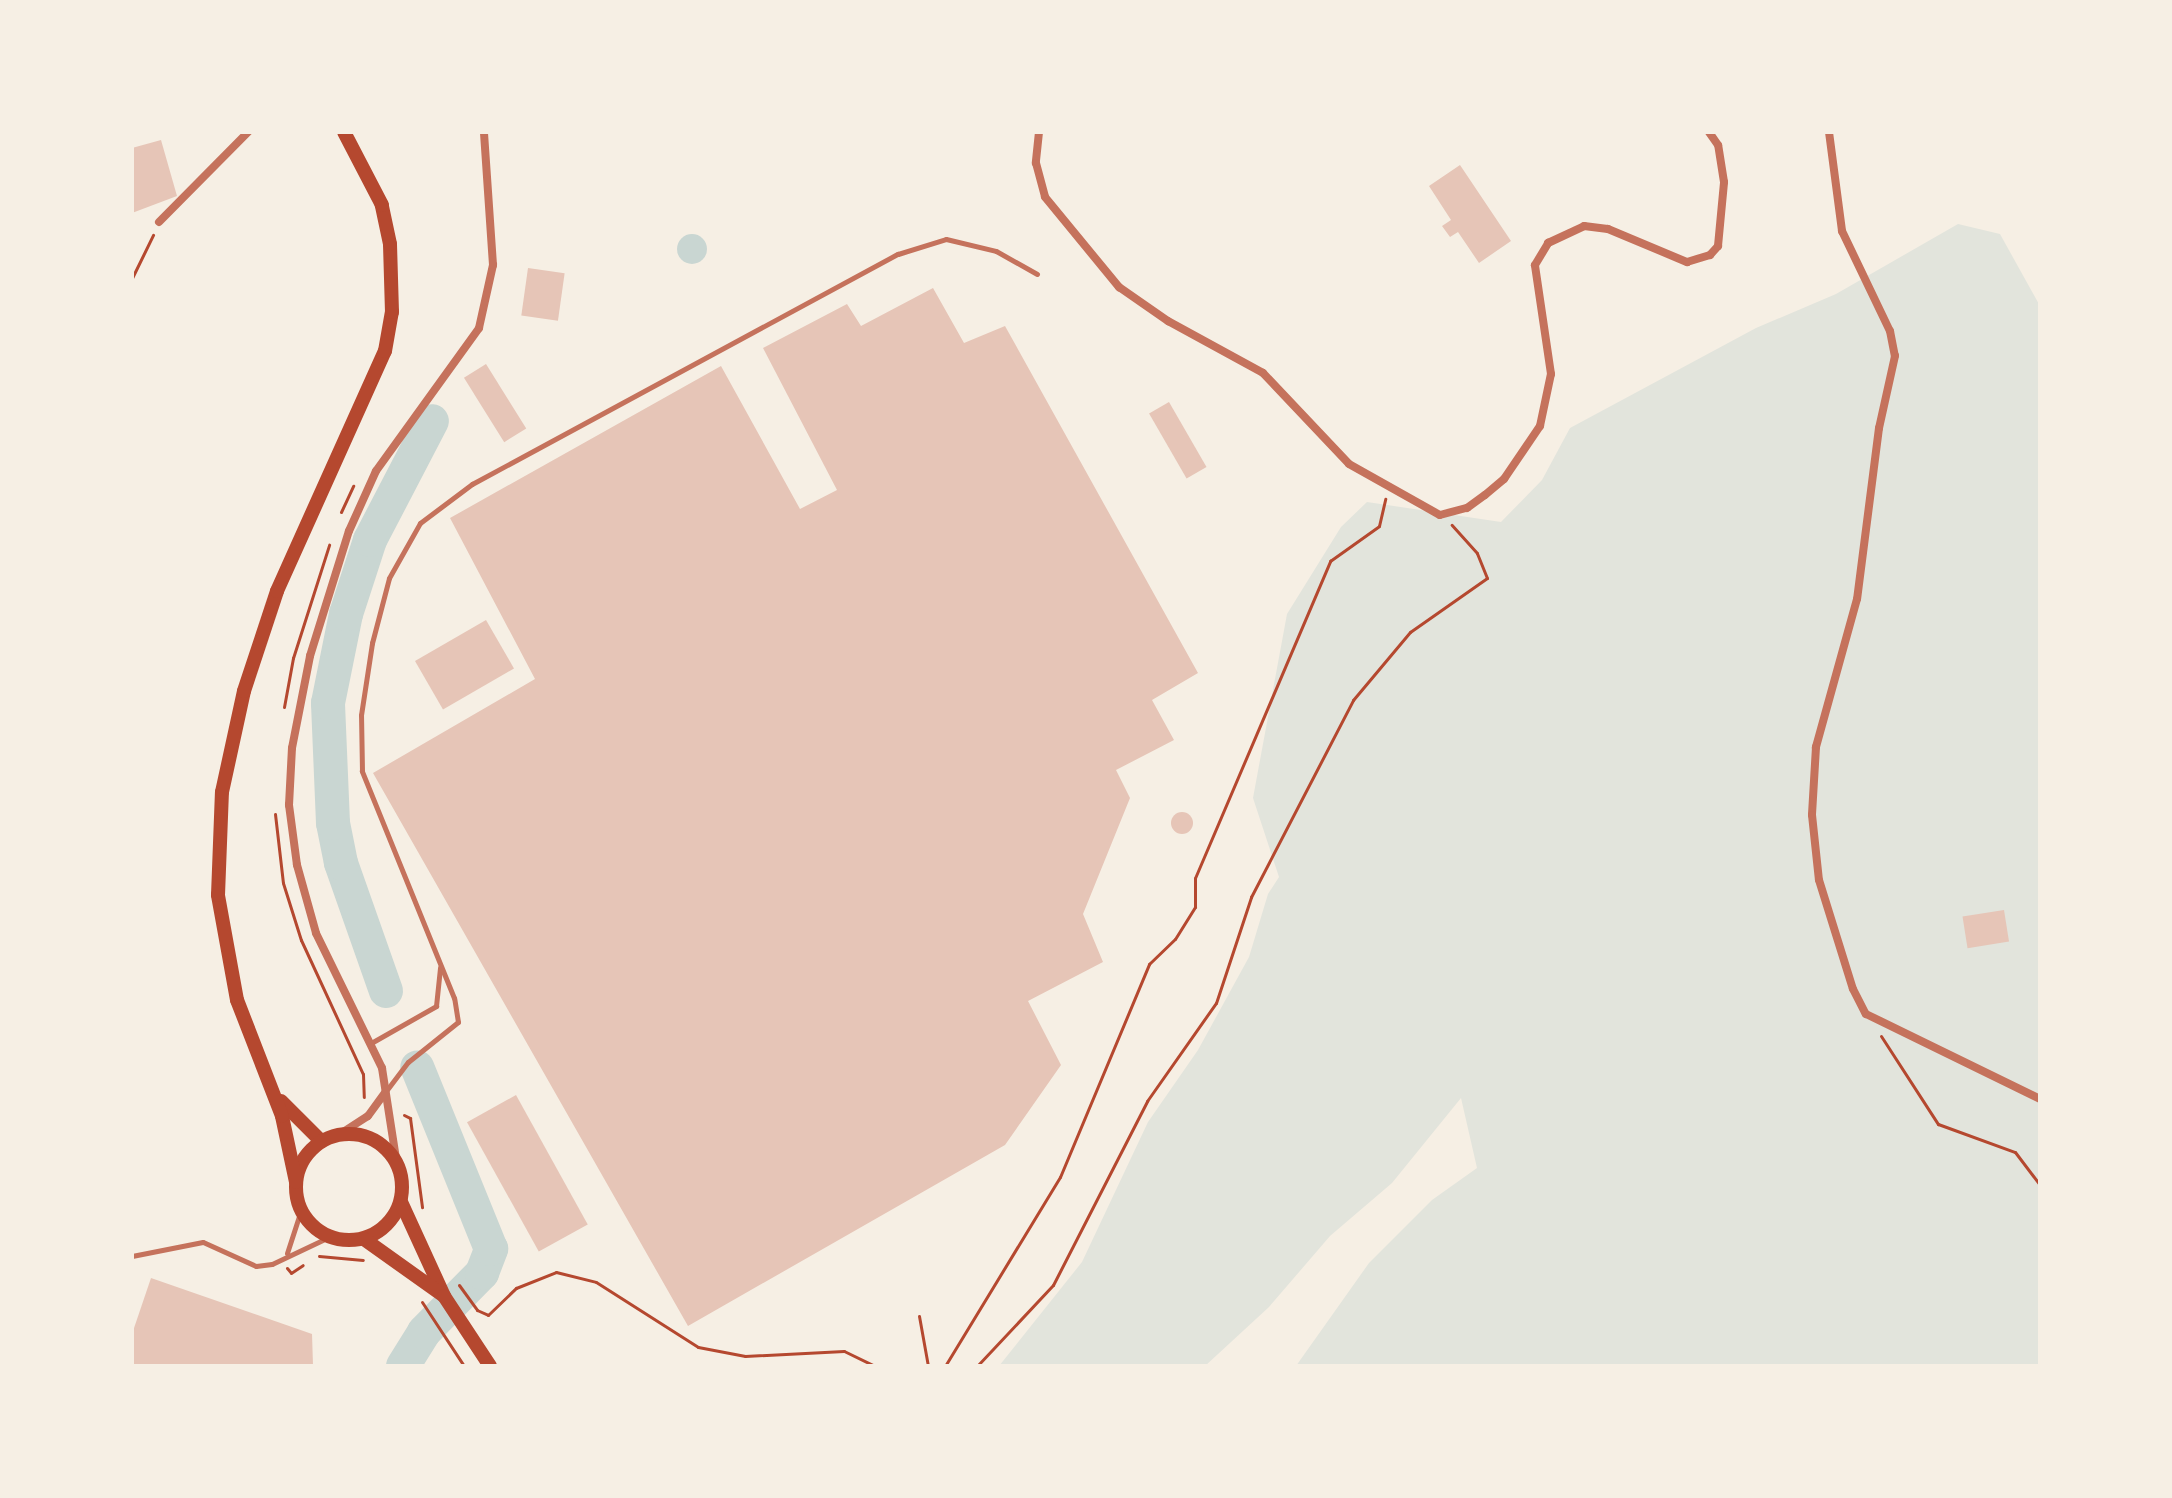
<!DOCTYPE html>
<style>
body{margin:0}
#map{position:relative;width:2172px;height:1498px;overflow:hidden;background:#f6efe4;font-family:Mulish,sans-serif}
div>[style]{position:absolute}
.green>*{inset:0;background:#e2e4dc}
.water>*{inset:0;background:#c9d6d2}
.round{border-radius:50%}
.river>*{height:34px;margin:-17px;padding:0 17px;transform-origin:17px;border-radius:17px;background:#c9d6d2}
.building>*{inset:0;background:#e6c5b7;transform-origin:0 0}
.path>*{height:3px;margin:-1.5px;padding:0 1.5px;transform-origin:1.5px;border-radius:1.5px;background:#b5482f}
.service>*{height:5px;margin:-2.5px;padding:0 2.5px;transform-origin:2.5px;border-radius:2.5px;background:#c5725c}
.minor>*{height:8px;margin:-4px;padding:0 4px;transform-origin:4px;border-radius:4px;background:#c5725c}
.secondary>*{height:14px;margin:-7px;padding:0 7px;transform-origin:7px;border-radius:7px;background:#b5482f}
.secondary>.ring{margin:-7px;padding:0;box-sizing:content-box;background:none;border:14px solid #b5482f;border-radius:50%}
span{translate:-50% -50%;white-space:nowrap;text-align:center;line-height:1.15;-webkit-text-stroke:8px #f6efe4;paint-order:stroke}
.frame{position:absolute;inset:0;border:134px solid #f6efe4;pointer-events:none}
</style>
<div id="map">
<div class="green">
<div style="clip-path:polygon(1958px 224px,2000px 234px,2040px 306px,2040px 1366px,1296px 1366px,1369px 1263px,1432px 1200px,1477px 1168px,1461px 1098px,1392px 1183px,1330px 1236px,1269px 1307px,1205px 1366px,999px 1366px,1082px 1262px,1148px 1122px,1198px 1050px,1249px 957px,1268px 894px,1279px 877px,1253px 798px,1287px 614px,1341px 527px,1367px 502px,1501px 522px,1542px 480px,1570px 428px,1756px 328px,1836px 294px)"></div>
</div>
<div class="water">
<div class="round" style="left:677px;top:234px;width:30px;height:30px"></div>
</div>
<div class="river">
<div style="left:386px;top:991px;width:136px;rotate:-109.4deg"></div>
<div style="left:341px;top:863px;width:41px;rotate:-101.3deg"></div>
<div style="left:333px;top:823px;width:120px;rotate:-92.4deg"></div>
<div style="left:328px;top:703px;width:91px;rotate:-78.6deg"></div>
<div style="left:346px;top:614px;width:78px;rotate:-72deg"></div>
<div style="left:370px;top:540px;width:134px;rotate:-62.5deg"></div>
<div style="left:403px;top:1366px;width:40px;rotate:-58deg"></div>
<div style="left:424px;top:1332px;width:83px;rotate:-45.5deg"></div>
<div style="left:482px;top:1273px;width:26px;rotate:-69deg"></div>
<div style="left:491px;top:1249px;width:196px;rotate:-112.1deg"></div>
</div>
<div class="building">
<div style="clip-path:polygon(161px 140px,177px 196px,132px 213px,132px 148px)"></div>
<div style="clip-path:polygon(1460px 165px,1511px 241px,1479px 263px,1458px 232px,1450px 237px,1442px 226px,1451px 220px,1429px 186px)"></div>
<div style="left:528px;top:268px;width:37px;height:48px;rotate:8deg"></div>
<div style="clip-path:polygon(933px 288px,964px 343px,1005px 326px,1198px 673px,1152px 700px,1174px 740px,1116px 770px,1130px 798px,1083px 914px,1103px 962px,1028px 1001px,1061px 1065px,1005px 1145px,688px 1326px,373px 773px,535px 679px,450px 518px,721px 366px,800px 509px,837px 490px,763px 348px,847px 304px,861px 326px)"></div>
<div style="left:486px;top:364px;width:76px;height:26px;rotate:58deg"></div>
<div style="left:1169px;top:402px;width:75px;height:23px;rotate:60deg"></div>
<div style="left:486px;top:620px;width:56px;height:82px;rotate:60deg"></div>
<div class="round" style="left:1171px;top:812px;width:22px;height:22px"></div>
<div style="left:2004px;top:910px;width:32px;height:42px;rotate:81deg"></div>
<div style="left:516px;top:1095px;width:148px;height:56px;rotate:61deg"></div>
<div style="clip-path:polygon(151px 1278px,312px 1334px,313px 1366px,132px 1366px,132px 1334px)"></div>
</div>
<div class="path">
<div style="left:132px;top:278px;width:48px;rotate:-64deg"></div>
<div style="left:341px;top:512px;width:29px;rotate:-65deg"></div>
<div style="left:284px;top:707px;width:50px;rotate:-79.6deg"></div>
<div style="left:293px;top:658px;width:119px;rotate:-72.3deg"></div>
<div style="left:275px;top:814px;width:69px;rotate:83.4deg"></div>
<div style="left:283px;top:883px;width:60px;rotate:72.5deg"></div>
<div style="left:301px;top:940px;width:148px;rotate:65.2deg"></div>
<div style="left:363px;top:1074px;width:23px;rotate:88deg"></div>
<div style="left:1881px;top:1036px;width:105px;rotate:57.1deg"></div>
<div style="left:1938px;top:1124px;width:82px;rotate:20deg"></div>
<div style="left:2015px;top:1152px;width:41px;rotate:52.9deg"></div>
<div style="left:404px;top:1115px;width:7px;rotate:27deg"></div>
<div style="left:410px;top:1118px;width:90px;rotate:82.3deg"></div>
<div style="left:319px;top:1256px;width:44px;rotate:5.2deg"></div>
<div style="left:287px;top:1268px;width:6px;rotate:51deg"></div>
<div style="left:291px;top:1273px;width:14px;rotate:-34deg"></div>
<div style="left:459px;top:1285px;width:31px;rotate:54deg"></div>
<div style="left:477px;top:1310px;width:12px;rotate:24deg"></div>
<div style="left:488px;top:1315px;width:39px;rotate:-44deg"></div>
<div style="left:516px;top:1288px;width:43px;rotate:-21.8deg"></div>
<div style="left:556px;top:1272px;width:41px;rotate:14deg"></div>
<div style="left:596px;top:1282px;width:121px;rotate:32.5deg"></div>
<div style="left:698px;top:1347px;width:48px;rotate:10.8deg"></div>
<div style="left:745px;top:1356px;width:99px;rotate:-2.9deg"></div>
<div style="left:844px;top:1351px;width:34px;rotate:26deg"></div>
<div style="left:422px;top:1302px;width:77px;rotate:56.7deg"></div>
<div style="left:919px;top:1316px;width:51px;rotate:79.8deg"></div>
<div style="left:945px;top:1366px;width:221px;rotate:-58.7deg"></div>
<div style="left:1060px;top:1177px;width:231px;rotate:-67.3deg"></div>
<div style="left:1149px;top:964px;width:36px;rotate:-44deg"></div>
<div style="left:1175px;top:939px;width:38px;rotate:-58deg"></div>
<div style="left:1195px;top:907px;width:29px;rotate:-90deg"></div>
<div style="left:1195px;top:878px;width:345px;rotate:-66.9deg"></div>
<div style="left:1330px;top:561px;width:60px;rotate:-35.5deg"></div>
<div style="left:1379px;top:526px;width:28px;rotate:-77deg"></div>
<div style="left:977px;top:1366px;width:111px;rotate:-46.8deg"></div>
<div style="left:1053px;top:1285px;width:207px;rotate:-62.9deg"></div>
<div style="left:1147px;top:1101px;width:120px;rotate:-54.9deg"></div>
<div style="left:1216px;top:1003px;width:112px;rotate:-71.7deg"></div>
<div style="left:1251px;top:897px;width:222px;rotate:-62.6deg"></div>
<div style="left:1353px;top:700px;width:89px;rotate:-50deg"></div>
<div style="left:1410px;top:632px;width:94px;rotate:-35deg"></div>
<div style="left:1487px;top:578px;width:27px;rotate:-112deg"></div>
<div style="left:1477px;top:553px;width:38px;rotate:-132deg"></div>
</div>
<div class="service">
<div style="left:371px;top:1043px;width:75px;rotate:-29.6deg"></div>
<div style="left:436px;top:1006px;width:39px;rotate:-84deg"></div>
<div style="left:386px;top:1091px;width:36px;rotate:-53deg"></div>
<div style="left:408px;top:1062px;width:64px;rotate:-38.7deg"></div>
<div style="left:458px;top:1022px;width:24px;rotate:-99deg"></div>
<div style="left:454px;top:998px;width:245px;rotate:-112.1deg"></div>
<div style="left:362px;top:771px;width:56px;rotate:-91deg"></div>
<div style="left:361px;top:715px;width:73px;rotate:-81.3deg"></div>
<div style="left:372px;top:643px;width:67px;rotate:-75.3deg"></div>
<div style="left:389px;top:578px;width:63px;rotate:-60.6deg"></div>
<div style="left:420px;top:523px;width:65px;rotate:-36.9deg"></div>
<div style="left:472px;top:484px;width:484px;rotate:-28.4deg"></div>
<div style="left:898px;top:254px;width:50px;rotate:-17.4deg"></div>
<div style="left:946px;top:239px;width:51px;rotate:13.5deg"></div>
<div style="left:996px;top:251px;width:47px;rotate:29.3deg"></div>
<div style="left:287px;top:1253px;width:45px;rotate:-72deg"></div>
<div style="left:132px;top:1256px;width:72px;rotate:-11.2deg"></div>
<div style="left:203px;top:1242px;width:58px;rotate:24.4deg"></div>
<div style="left:256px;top:1266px;width:16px;rotate:-7deg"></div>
<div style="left:272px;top:1264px;width:63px;rotate:-25.3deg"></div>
</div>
<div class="minor">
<div style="left:1039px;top:132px;width:31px;rotate:96deg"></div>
<div style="left:1036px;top:163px;width:35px;rotate:75deg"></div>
<div style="left:1045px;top:197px;width:117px;rotate:50.6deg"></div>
<div style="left:1119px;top:287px;width:60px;rotate:34.8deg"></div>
<div style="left:1168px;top:321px;width:108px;rotate:28.7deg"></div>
<div style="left:1263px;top:373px;width:125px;rotate:46.6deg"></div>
<div style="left:1349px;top:464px;width:104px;rotate:29.3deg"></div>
<div style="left:1440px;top:515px;width:28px;rotate:-15deg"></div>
<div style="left:1467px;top:508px;width:22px;rotate:-36deg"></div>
<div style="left:1485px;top:495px;width:25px;rotate:-40deg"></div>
<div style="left:1504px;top:479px;width:64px;rotate:-55.8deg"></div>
<div style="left:1540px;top:426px;width:53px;rotate:-78.1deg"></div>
<div style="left:1551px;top:374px;width:110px;rotate:-98.4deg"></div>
<div style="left:1535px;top:265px;width:26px;rotate:-59deg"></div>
<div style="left:1548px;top:243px;width:40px;rotate:-25deg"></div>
<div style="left:1584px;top:226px;width:24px;rotate:7deg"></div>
<div style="left:1608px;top:229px;width:86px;rotate:22.7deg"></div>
<div style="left:1687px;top:262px;width:24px;rotate:-17deg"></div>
<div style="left:1710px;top:255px;width:12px;rotate:-48deg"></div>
<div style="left:1718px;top:246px;width:64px;rotate:-84.6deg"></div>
<div style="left:1724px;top:182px;width:37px;rotate:-99deg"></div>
<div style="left:1718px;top:145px;width:16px;rotate:-125deg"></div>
<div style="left:1829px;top:132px;width:100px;rotate:82.5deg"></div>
<div style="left:1842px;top:231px;width:111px;rotate:64.4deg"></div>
<div style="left:1890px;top:331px;width:25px;rotate:79deg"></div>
<div style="left:1895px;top:356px;width:74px;rotate:102.5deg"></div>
<div style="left:1879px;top:428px;width:172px;rotate:97.3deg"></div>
<div style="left:1857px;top:599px;width:154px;rotate:105.5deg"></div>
<div style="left:1816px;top:747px;width:68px;rotate:93.4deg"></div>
<div style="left:1812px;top:815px;width:65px;rotate:83.9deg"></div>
<div style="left:1819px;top:880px;width:114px;rotate:72.7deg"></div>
<div style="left:1853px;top:989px;width:28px;rotate:63deg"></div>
<div style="left:1866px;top:1014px;width:194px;rotate:26deg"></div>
<div style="left:159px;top:222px;width:127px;rotate:-45.3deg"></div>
<div style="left:340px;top:1134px;width:33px;rotate:-33deg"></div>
<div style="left:368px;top:1116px;width:29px;rotate:-54deg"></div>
<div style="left:397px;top:1165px;width:98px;rotate:-98.8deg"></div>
<div style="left:382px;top:1068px;width:150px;rotate:-116.1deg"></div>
<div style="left:316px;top:933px;width:71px;rotate:-105.6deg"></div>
<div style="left:297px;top:865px;width:61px;rotate:-97.6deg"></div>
<div style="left:289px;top:805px;width:57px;rotate:-87deg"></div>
<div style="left:292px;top:748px;width:94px;rotate:-78.9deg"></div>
<div style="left:310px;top:656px;width:131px;rotate:-72.7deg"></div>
<div style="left:349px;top:531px;width:66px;rotate:-65.8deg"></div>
<div style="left:376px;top:471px;width:176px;rotate:-54.2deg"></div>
<div style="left:479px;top:328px;width:65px;rotate:-77.5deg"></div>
<div style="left:493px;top:265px;width:133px;rotate:-93.9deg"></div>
</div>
<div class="secondary">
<div style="left:281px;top:1101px;width:57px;rotate:45deg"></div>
<div class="ring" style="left:296px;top:1134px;width:92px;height:92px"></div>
<div style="left:296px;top:1182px;width:67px;rotate:-102deg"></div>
<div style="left:282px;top:1116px;width:124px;rotate:-111.2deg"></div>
<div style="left:237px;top:1000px;width:107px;rotate:-100.3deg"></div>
<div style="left:218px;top:895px;width:103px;rotate:-87.8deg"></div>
<div style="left:222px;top:792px;width:103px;rotate:-77.7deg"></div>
<div style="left:244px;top:691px;width:105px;rotate:-71.7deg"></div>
<div style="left:277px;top:591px;width:263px;rotate:-65.8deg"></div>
<div style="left:385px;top:351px;width:40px;rotate:-80deg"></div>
<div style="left:392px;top:312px;width:68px;rotate:-91.7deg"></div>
<div style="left:390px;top:244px;width:40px;rotate:-102deg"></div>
<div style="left:382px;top:205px;width:82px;rotate:-117.5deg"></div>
<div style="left:401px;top:1202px;width:103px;rotate:65.4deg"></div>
<div style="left:364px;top:1239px;width:98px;rotate:35.5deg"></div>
<div style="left:444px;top:1296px;width:84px;rotate:56.7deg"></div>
</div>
<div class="frame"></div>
</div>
